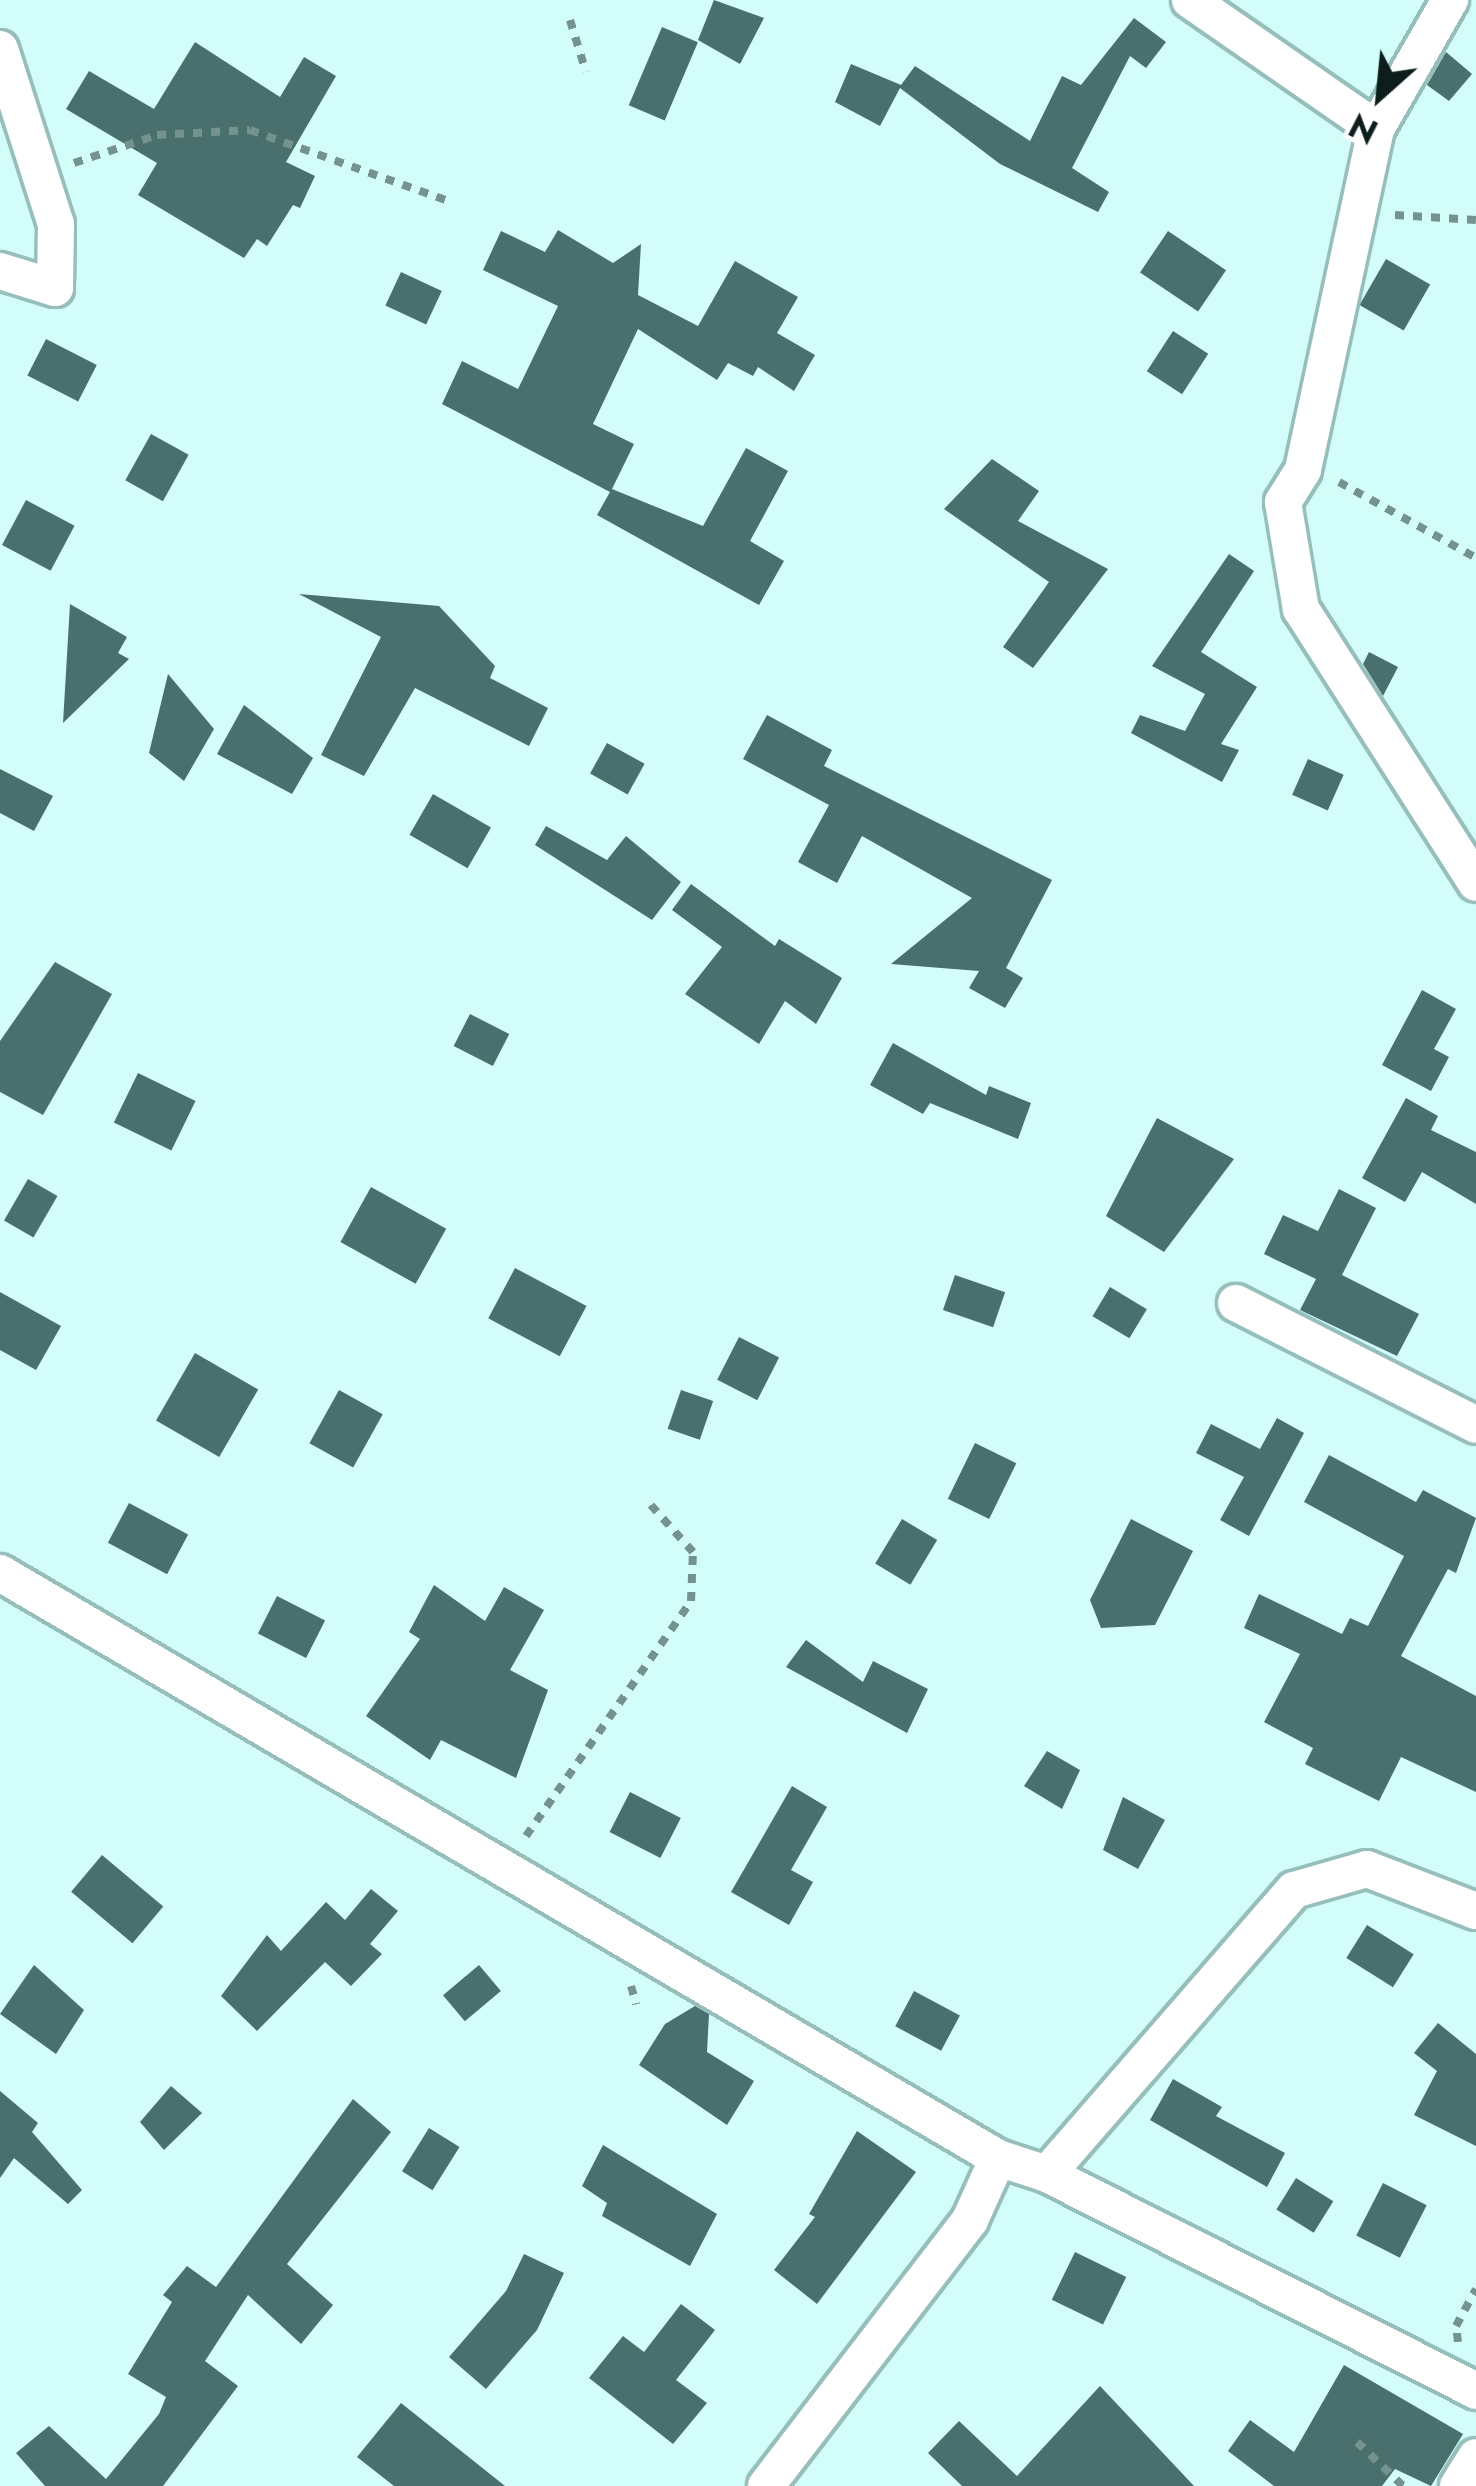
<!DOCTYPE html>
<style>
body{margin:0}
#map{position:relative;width:1476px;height:2486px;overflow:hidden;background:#d2fdf9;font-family:Jost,sans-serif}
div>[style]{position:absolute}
.building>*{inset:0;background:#49706d;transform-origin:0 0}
.path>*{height:8px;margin-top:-4px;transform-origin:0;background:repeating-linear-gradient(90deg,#74928f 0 9px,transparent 0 18px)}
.roads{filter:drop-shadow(3px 0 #96bfbc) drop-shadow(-3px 0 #96bfbc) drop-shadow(0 3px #96bfbc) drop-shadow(0 -3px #96bfbc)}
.street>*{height:36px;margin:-18px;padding:0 18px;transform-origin:18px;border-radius:18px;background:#fff}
span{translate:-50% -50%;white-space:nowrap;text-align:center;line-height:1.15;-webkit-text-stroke:10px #fff;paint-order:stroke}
.north{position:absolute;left:1320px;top:36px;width:120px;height:120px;-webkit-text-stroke:9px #fff;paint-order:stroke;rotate:207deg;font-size:33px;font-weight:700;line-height:48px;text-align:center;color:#0d1d1c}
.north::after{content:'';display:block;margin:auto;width:42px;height:54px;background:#0d1d1c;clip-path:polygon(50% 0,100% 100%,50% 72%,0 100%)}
</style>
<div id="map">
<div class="building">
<div style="clip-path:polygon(714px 0,764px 18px,740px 64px,698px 40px)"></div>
<div style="clip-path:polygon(1134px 18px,1166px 42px,1146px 68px,1130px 56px,1072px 168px,1109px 192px,1098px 212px,1000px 164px,900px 88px,880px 126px,835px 102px,851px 64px,901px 85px,915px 66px,1030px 141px,1062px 76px,1081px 85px)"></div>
<div style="left:662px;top:27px;width:39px;height:85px;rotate:23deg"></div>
<div style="clip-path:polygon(195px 42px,280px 97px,304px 57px,336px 76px,286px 162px,315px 176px,300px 208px,293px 205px,267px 246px,257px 239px,244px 258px,138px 195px,157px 163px,66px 109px,89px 71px,154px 109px)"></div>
<div style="clip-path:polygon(1446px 52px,1472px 74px,1449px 101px,1427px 85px)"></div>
<div style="clip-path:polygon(558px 230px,613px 263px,641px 244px,638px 295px,698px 326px,735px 261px,798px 297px,777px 333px,815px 355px,794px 391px,758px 367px,753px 376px,728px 363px,717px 380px,638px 329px,593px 424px,634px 444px,612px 489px,703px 526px,746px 448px,788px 471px,750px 541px,784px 561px,759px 605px,597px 515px,610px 492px,442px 404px,462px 361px,518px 389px,558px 306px,483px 270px,501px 231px,545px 252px)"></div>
<div style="left:1168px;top:231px;width:70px;height:50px;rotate:34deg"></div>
<div style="left:1386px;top:259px;width:51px;height:53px;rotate:30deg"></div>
<div style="left:401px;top:272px;width:45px;height:37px;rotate:25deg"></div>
<div style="left:1173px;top:331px;width:42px;height:48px;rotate:33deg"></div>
<div style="left:46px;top:339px;width:57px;height:41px;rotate:27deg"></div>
<div style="left:151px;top:434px;width:43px;height:53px;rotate:29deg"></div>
<div style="clip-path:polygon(992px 459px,1039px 491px,1018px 521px,1108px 569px,1033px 668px,1003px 647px,1049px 582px,944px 509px)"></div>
<div style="left:26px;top:500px;width:55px;height:51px;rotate:28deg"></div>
<div style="clip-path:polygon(1229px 554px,1254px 571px,1201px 652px,1257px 687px,1221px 744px,1239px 750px,1222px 782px,1131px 733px,1140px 715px,1185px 731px,1205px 694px,1152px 666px)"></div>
<div style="clip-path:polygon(299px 594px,439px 606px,495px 666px,490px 678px,548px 708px,529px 746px,415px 688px,364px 776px,321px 755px,381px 637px)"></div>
<div style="clip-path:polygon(70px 604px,127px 637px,118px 653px,129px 659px,63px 723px)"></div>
<div style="clip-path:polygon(1369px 652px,1398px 667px,1383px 696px,1363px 664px)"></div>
<div style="clip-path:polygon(168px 674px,214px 729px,184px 781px,149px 753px)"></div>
<div style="clip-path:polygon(244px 705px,313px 758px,292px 794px,217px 754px)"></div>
<div style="clip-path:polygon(767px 715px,832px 750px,824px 766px,1052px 880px,1006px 968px,1023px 978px,1005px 1008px,969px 988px,979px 971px,891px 964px,972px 898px,862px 836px,837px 883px,798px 862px,829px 805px,743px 759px)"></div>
<div style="left:607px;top:743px;width:43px;height:35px;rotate:29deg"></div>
<div style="left:1308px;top:759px;width:39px;height:39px;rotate:24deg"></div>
<div style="clip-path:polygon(0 769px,53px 796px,34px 831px,0 813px)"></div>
<div style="left:433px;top:794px;width:67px;height:47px;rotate:30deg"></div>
<div style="clip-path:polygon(546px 826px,607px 860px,626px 836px,681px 882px,652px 920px,535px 845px)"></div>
<div style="clip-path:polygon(691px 884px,775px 946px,779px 939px,842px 978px,816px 1024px,785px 1001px,759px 1044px,685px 994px,722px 947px,672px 910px)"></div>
<div style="clip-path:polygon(55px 962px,112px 994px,43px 1115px,0 1092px,0 1041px)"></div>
<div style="clip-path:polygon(1422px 990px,1456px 1009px,1434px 1049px,1449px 1057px,1431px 1091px,1382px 1065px)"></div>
<div style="left:470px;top:1014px;width:44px;height:36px;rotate:27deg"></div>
<div style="clip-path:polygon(893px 1043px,986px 1095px,989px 1086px,1031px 1103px,1018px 1139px,930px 1103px,923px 1114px,870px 1085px)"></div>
<div style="left:138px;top:1073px;width:64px;height:55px;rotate:26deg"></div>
<div style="clip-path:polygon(1406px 1098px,1438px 1116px,1431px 1130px,1476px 1152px,1476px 1204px,1422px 1172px,1405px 1202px,1362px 1178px)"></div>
<div style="clip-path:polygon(1157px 1118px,1234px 1159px,1164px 1252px,1106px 1216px)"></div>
<div style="left:28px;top:1179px;width:34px;height:48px;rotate:30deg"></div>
<div style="left:371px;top:1187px;width:86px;height:63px;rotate:29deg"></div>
<div style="clip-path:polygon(1339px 1189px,1376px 1208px,1342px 1275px,1419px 1314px,1397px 1356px,1300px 1310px,1316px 1279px,1264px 1254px,1283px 1215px,1318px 1231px)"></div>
<div style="left:515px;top:1268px;width:81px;height:57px;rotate:28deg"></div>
<div style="left:955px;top:1275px;width:53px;height:37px;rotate:19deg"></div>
<div style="left:1110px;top:1287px;width:43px;height:34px;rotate:31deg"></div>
<div style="clip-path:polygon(0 1292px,61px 1326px,36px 1370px,0 1350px)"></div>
<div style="left:739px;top:1337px;width:45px;height:48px;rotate:27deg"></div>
<div style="left:195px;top:1353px;width:73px;height:78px;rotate:30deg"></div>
<div style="left:339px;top:1390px;width:50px;height:61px;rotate:29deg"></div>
<div style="left:681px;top:1390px;width:34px;height:41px;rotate:19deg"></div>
<div style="clip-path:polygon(1277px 1418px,1304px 1433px,1249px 1536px,1220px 1520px,1244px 1477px,1196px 1453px,1211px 1424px,1260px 1449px)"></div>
<div style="left:975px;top:1443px;width:46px;height:62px;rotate:26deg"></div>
<div style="clip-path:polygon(1329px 1455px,1416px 1502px,1423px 1490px,1476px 1518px,1456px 1573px,1448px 1569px,1401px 1656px,1476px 1696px,1476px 1792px,1401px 1757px,1379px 1801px,1305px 1764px,1313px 1748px,1264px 1722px,1300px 1654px,1244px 1628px,1259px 1594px,1342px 1634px,1350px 1618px,1368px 1626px,1404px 1556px,1304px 1502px)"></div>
<div style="left:129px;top:1503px;width:67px;height:45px;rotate:28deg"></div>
<div style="left:902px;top:1519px;width:41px;height:52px;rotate:31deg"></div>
<div style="clip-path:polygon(1131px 1519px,1193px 1551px,1155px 1625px,1101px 1628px,1090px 1600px)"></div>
<div style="clip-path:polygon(434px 1585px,485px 1621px,504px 1587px,544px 1610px,510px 1670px,548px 1690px,516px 1778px,441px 1740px,430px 1760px,366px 1716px,420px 1639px,409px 1632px)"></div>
<div style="left:277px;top:1596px;width:54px;height:42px;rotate:27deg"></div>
<div style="clip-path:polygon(806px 1640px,863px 1682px,873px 1661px,928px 1689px,907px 1733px,786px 1667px)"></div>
<div style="clip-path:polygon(1047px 1751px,1080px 1770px,1062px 1809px,1024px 1786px)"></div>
<div style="clip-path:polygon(792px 1786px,827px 1807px,791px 1870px,813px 1882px,789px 1925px,731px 1892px)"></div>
<div style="left:630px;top:1792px;width:57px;height:45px;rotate:27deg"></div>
<div style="clip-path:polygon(1123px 1797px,1165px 1820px,1138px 1869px,1103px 1850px)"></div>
<div style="left:102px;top:1855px;width:80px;height:48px;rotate:40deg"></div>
<div style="clip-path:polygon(371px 1889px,398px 1911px,370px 1944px,382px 1954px,351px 1986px,325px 1962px,257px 2031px,221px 1996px,267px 1935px,281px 1951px,326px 1902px,345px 1920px)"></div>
<div style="left:1367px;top:1925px;width:55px;height:39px;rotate:32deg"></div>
<div style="clip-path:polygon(34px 1965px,84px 2010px,56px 2054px,0 2014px)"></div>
<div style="left:479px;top:1965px;width:34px;height:47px;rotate:50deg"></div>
<div style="left:914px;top:1991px;width:52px;height:40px;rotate:28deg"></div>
<div style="clip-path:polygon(695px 2006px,709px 2014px,707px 2052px,754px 2081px,727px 2125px,639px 2065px,665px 2024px)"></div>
<div style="clip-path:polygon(1438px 2023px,1476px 2054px,1476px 2146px,1414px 2115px,1437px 2071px,1414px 2053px)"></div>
<div style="clip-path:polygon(1173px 2079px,1222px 2107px,1216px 2116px,1285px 2153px,1267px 2187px,1150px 2120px)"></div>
<div style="clip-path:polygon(171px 2086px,202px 2113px,164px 2150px,140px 2122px)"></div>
<div style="clip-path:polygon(0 2091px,38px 2123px,32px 2132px,82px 2190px,68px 2204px,14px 2158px,0 2178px)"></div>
<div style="clip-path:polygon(353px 2099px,391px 2132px,287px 2264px,333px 2305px,301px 2344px,248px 2295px,205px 2361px,238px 2386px,163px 2486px,45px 2486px,16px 2453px,49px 2426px,106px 2479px,159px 2414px,166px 2397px,128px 2374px,172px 2302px,163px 2295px,187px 2266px,216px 2287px)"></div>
<div style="left:429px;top:2128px;width:36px;height:51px;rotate:32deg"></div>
<div style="clip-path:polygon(857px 2131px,916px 2172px,817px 2304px,774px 2270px,815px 2217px,809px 2214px)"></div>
<div style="clip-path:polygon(603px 2145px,717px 2214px,690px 2266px,602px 2216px,607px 2203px,582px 2186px)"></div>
<div style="left:1296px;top:2178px;width:44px;height:37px;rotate:32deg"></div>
<div style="left:1383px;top:2183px;width:49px;height:59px;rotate:27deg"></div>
<div style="left:1075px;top:2252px;width:57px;height:53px;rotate:26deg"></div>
<div style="clip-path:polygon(524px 2254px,564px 2273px,537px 2330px,486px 2389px,449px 2357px,506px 2291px)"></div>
<div style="clip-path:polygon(681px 2304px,715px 2330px,676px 2380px,707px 2403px,673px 2444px,589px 2378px,623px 2336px,644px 2352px)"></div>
<div style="clip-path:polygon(1344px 2365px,1463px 2434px,1431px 2486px,1395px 2469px,1382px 2486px,1274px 2486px,1228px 2451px,1250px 2420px,1294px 2452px)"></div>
<div style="clip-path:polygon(1100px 2386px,1194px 2486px,962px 2486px,928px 2453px,959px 2421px,1017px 2476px)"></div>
<div style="clip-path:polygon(401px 2403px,505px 2486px,394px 2486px,357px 2457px)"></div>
</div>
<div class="path">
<div style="left:570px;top:20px;width:54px;rotate:72.9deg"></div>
<div style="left:74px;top:163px;width:88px;rotate:-18.6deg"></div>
<div style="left:157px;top:135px;width:93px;rotate:-3.1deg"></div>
<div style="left:250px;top:130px;width:210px;rotate:19.7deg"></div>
<div style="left:1395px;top:215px;width:81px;rotate:3.5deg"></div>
<div style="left:1339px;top:482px;width:157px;rotate:29deg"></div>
<div style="left:526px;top:1836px;width:287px;rotate:-54.9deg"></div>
<div style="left:691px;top:1601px;width:49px;rotate:-87.7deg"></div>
<div style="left:693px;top:1552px;width:64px;rotate:-131.9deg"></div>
<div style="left:631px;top:1986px;width:19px;rotate:74deg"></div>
<div style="left:1458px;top:2342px;width:16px;rotate:-97deg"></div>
<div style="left:1456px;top:2326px;width:42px;rotate:-61.6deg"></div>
<div style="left:1357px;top:2442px;width:64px;rotate:43.7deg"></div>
</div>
<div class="roads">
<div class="street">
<div style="left:1190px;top:0;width:226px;rotate:34.7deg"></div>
<div style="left:1376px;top:129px;width:349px;rotate:102.1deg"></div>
<div style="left:1303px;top:470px;width:38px;rotate:122deg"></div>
<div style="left:1283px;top:502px;width:109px;rotate:80.5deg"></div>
<div style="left:1301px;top:609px;width:325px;rotate:57.4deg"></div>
<div style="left:0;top:49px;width:184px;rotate:72.3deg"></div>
<div style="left:56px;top:224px;width:64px;rotate:90.9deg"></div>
<div style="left:55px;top:288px;width:58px;rotate:-162.8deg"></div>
<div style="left:1376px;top:129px;width:149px;rotate:-60.2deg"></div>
<div style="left:1236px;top:1303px;width:269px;rotate:26.9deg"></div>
<div style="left:0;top:1573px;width:1157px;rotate:30.38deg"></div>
<div style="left:998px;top:2158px;width:52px;rotate:18.1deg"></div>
<div style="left:1047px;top:2174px;width:481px;rotate:26.8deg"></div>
<div style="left:1047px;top:2174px;width:376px;rotate:-49deg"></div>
<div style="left:1294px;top:1890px;width:76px;rotate:-16deg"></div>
<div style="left:1367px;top:1869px;width:117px;rotate:21.1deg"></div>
<div style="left:766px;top:2486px;width:335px;rotate:-52.5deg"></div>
<div style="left:970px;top:2220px;width:68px;rotate:-65.7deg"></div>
<div style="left:1458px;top:2486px;width:34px;rotate:-58deg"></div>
</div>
</div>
<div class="north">N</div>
</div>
